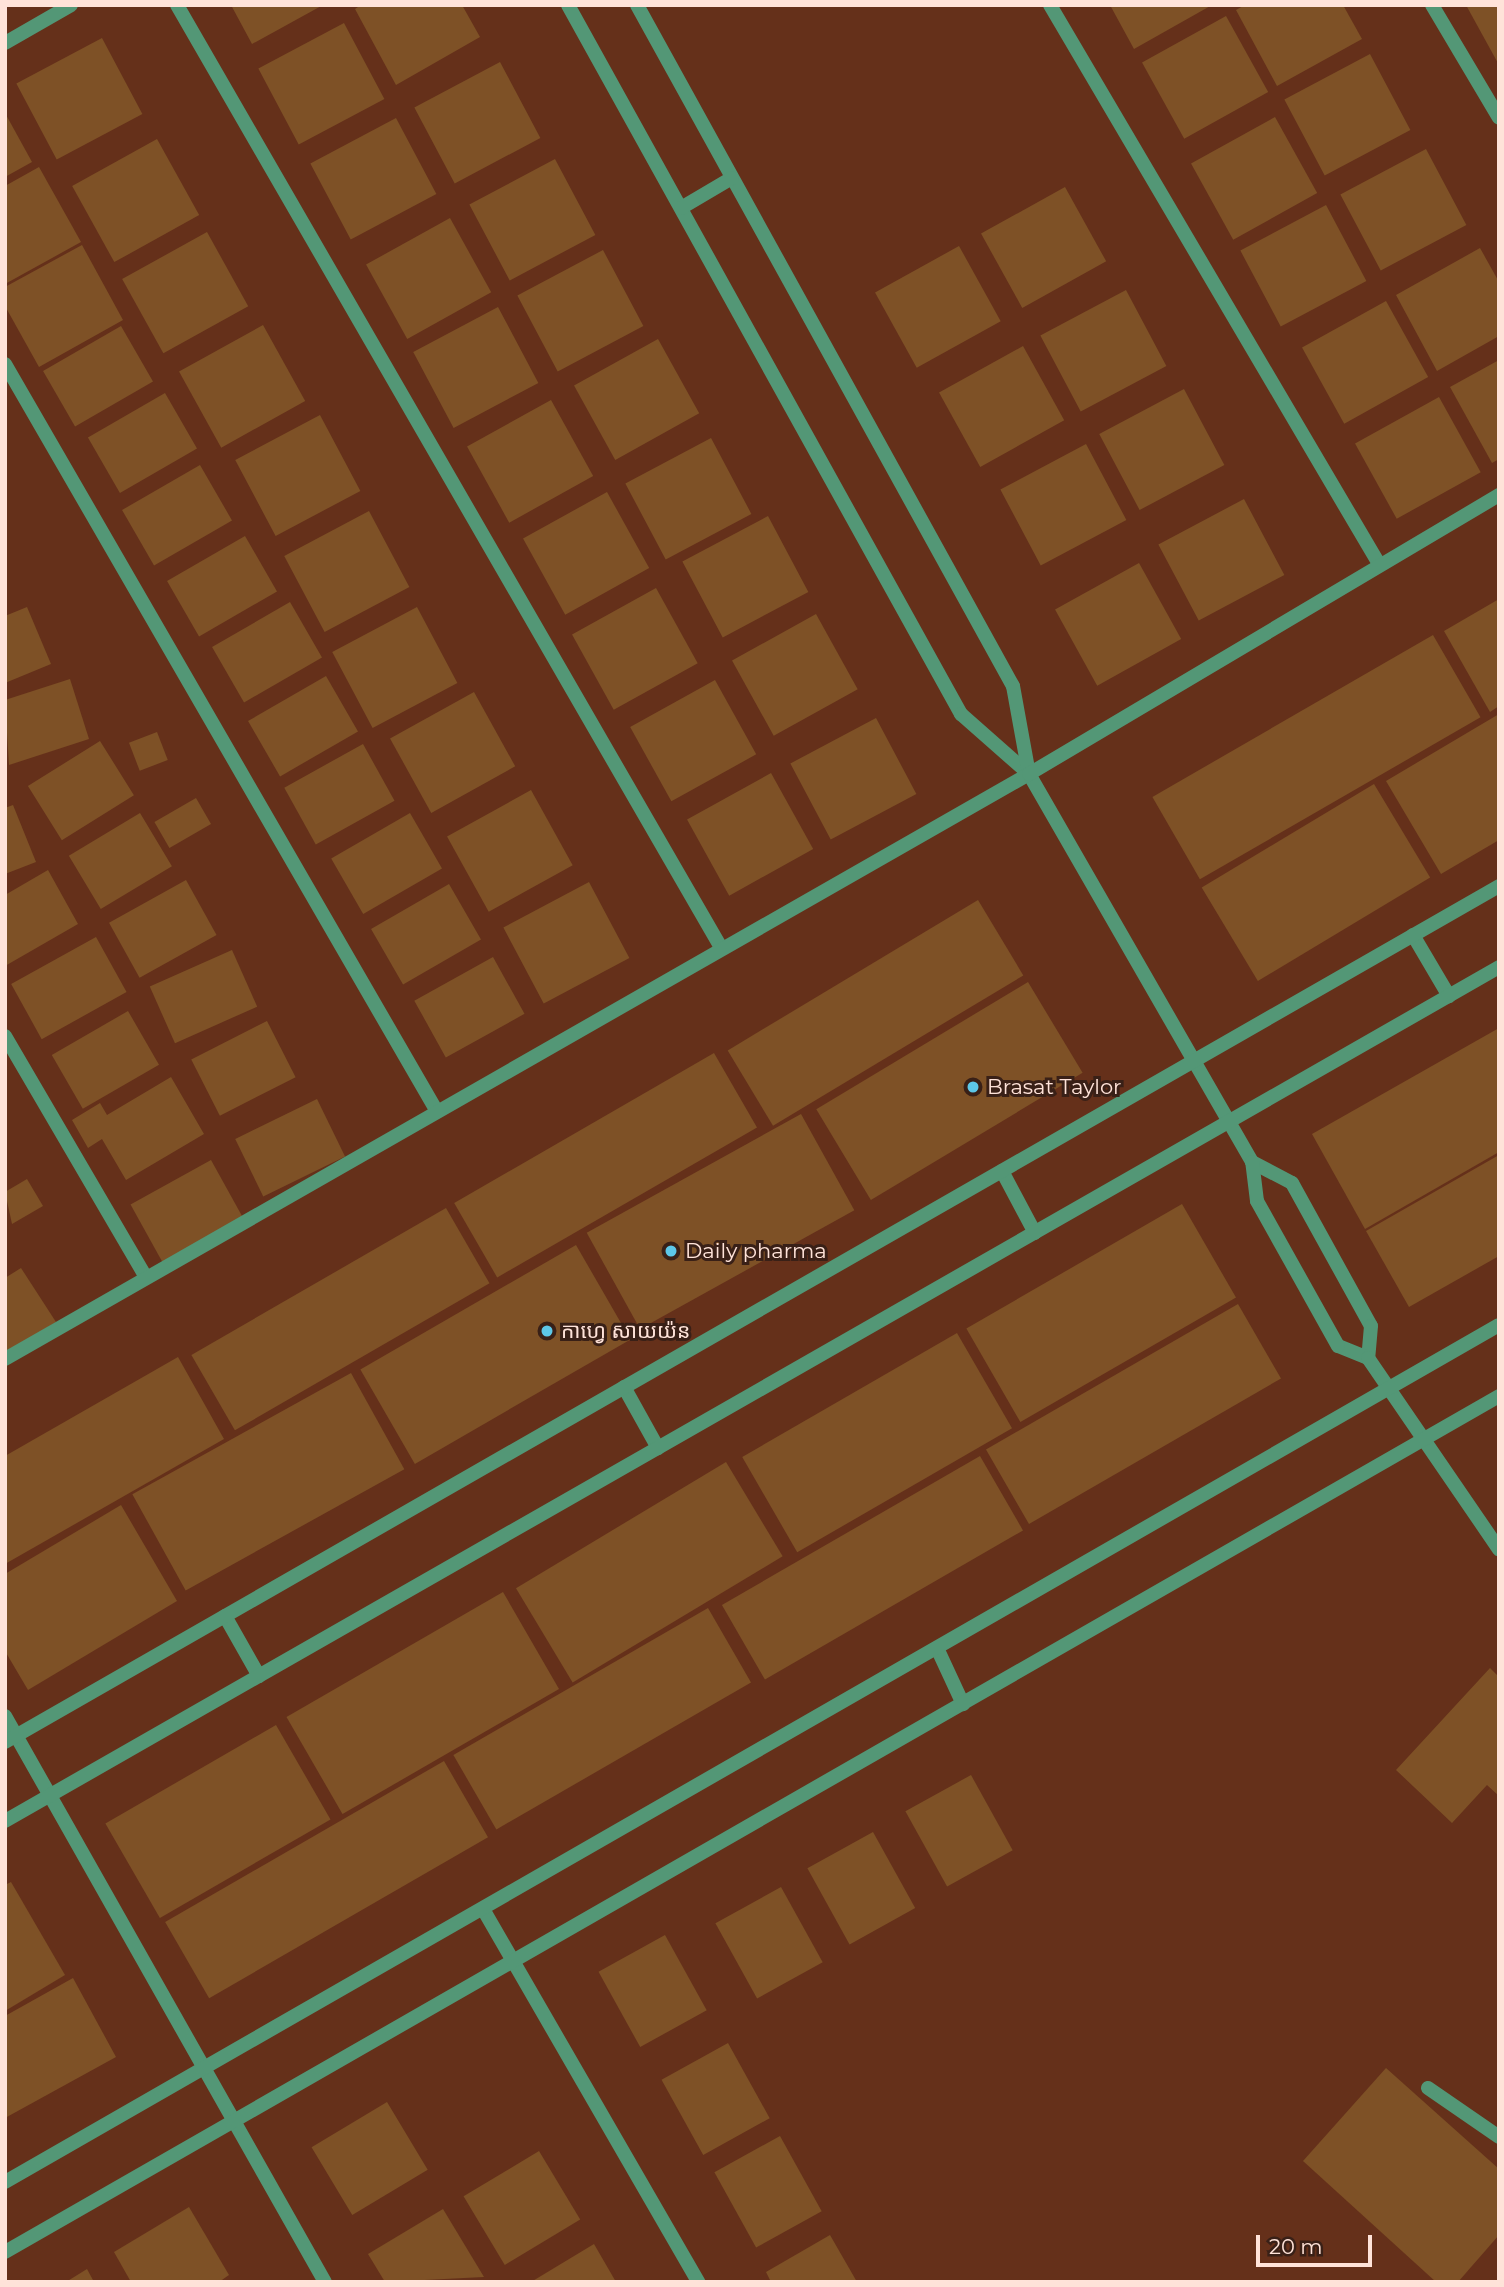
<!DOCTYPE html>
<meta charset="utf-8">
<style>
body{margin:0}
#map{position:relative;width:1504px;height:2287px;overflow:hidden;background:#65301a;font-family:Montserrat,"Noto Sans Khmer",sans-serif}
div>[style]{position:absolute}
.building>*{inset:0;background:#7e5126;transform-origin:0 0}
.street>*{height:14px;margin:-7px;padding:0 7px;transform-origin:7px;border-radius:7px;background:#539776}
.dots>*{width:19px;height:19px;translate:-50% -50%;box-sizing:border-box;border:4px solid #392017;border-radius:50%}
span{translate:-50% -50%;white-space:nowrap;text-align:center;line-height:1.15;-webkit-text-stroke:6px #392017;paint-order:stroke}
.poi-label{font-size:21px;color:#ffe3d9}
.left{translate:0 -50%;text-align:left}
.frame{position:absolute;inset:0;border:7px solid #ffe3d9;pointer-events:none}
.scale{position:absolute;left:1256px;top:2235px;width:116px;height:32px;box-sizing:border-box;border:4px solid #ffe3d9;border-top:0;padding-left:9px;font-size:21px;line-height:24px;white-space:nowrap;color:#ffe3d9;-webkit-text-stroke:5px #392017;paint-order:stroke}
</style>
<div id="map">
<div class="building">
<div style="clip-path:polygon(231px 5px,323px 5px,252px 44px)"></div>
<div style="clip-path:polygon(361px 5px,462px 5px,480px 37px,396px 85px,355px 9px)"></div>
<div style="clip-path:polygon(1110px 5px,1212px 5px,1134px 49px)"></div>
<div style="clip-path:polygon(1245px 5px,1343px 5px,1362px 39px,1277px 86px,1236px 10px)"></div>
<div style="clip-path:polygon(1466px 5px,1499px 5px,1499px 65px)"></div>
<div style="left:1226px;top:16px;width:87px;height:96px;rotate:61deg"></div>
<div style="left:344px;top:23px;width:86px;height:97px;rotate:62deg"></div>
<div style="left:102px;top:38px;width:86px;height:97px;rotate:62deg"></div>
<div style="left:1370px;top:54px;width:86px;height:97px;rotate:62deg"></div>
<div style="left:500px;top:62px;width:86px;height:97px;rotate:62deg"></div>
<div style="clip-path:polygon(5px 113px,32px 162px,5px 177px)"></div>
<div style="left:1275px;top:117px;width:87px;height:96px;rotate:61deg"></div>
<div style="left:396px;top:118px;width:86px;height:97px;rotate:62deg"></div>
<div style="left:157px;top:139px;width:87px;height:97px;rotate:61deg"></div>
<div style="left:1426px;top:149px;width:86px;height:97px;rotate:62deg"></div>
<div style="left:555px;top:159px;width:86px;height:97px;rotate:62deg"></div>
<div style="clip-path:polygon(39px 167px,81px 242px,5px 284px,5px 186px)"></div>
<div style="left:1065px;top:187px;width:85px;height:96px;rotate:61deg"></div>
<div style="left:1326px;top:205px;width:86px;height:97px;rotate:62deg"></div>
<div style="left:450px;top:218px;width:85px;height:96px;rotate:61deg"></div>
<div style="left:207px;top:232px;width:85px;height:97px;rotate:61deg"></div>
<div style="clip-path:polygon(82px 245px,123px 320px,39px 367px,5px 306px,5px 287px)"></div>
<div style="left:959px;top:246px;width:86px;height:96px;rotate:61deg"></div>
<div style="clip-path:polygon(1480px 248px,1499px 282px,1499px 336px,1437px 371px,1396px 295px)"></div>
<div style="left:603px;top:250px;width:86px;height:97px;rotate:62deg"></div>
<div style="left:1126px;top:290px;width:86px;height:97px;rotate:62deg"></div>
<div style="left:1386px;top:301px;width:87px;height:96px;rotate:61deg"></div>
<div style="left:498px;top:307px;width:86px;height:96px;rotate:62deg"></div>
<div style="left:263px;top:325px;width:87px;height:96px;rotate:61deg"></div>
<div style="left:121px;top:326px;width:64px;height:90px;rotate:60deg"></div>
<div style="left:658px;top:339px;width:85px;height:96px;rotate:61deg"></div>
<div style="left:1023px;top:346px;width:85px;height:96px;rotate:61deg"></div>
<div style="clip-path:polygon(1499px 360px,1499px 459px,1492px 463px,1450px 387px)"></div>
<div style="left:1184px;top:389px;width:86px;height:96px;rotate:62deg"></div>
<div style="left:165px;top:393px;width:64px;height:89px;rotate:60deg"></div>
<div style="left:1439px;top:397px;width:86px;height:96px;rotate:61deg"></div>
<div style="left:551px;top:400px;width:87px;height:96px;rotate:61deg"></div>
<div style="left:320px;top:415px;width:86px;height:96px;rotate:62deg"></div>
<div style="left:711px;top:438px;width:86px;height:97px;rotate:62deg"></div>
<div style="left:1086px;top:444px;width:86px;height:97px;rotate:62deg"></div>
<div style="left:200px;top:465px;width:64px;height:90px;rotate:60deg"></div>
<div style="left:607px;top:492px;width:87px;height:96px;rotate:61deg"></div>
<div style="left:1244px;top:499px;width:86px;height:97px;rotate:62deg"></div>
<div style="left:369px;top:511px;width:86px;height:96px;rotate:62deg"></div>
<div style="left:768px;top:516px;width:86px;height:97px;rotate:62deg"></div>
<div style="left:245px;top:536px;width:64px;height:90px;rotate:60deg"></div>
<div style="left:1139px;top:563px;width:87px;height:96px;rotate:61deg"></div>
<div style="left:656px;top:588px;width:86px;height:96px;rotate:61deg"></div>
<div style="clip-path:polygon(1499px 599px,1499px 706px,1490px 712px,1444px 631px)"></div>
<div style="left:290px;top:602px;width:64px;height:90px;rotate:60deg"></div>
<div style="clip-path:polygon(27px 607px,51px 664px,5px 683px,5px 616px)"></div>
<div style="left:417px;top:607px;width:86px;height:96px;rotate:62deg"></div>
<div style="left:816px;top:614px;width:86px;height:96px;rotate:61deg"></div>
<div style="left:1433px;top:635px;width:95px;height:324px;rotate:60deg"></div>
<div style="left:326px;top:676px;width:64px;height:90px;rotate:60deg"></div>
<div style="clip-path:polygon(70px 679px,89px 739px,9px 765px,5px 700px)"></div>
<div style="left:715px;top:680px;width:85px;height:97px;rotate:61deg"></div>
<div style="left:474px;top:692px;width:85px;height:96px;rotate:61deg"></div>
<div style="clip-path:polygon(1499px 714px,1499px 840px,1441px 874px,1386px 781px)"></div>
<div style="left:876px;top:718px;width:86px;height:97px;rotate:62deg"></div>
<div style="left:157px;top:732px;width:30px;height:30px;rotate:69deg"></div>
<div style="left:100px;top:741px;width:64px;height:85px;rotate:58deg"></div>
<div style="left:363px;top:744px;width:65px;height:90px;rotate:61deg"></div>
<div style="left:771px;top:773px;width:87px;height:96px;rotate:61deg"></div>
<div style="left:1374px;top:784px;width:109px;height:201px;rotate:59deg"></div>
<div style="left:531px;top:790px;width:86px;height:96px;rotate:61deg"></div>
<div style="left:196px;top:798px;width:30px;height:48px;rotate:60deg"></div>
<div style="clip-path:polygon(13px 805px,36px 862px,5px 874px,5px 808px)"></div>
<div style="left:140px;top:813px;width:62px;height:83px;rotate:59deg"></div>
<div style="left:410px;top:813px;width:64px;height:91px;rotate:60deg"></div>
<div style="clip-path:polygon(48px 870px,78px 924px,5px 966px,5px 895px)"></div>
<div style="left:186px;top:880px;width:63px;height:88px;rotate:61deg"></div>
<div style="left:589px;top:882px;width:86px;height:97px;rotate:62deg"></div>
<div style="left:449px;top:884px;width:64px;height:90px;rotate:60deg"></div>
<div style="left:978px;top:900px;width:88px;height:292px;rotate:59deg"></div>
<div style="left:96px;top:937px;width:63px;height:97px;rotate:61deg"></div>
<div style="left:232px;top:950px;width:62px;height:90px;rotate:66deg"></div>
<div style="left:493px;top:957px;width:65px;height:90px;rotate:61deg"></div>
<div style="left:1028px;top:982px;width:106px;height:247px;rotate:59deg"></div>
<div style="left:128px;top:1011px;width:62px;height:88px;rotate:60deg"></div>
<div style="left:267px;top:1021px;width:63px;height:85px;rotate:63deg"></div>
<div style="clip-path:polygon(1499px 1028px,1499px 1152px,1365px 1229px,1312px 1134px)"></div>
<div style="left:714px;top:1053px;width:86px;height:300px;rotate:60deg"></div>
<div style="clip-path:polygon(171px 1077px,204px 1134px,126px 1180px,102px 1139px,88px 1148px,72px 1120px,100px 1103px,107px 1115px)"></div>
<div style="left:317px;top:1099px;width:64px;height:91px;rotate:64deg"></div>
<div style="left:801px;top:1114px;width:110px;height:245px;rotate:61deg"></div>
<div style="clip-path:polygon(1499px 1155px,1499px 1256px,1409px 1307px,1366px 1231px)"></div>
<div style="left:211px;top:1160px;width:68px;height:92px;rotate:61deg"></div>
<div style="clip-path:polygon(27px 1179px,43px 1206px,12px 1224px,5px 1192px)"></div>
<div style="left:1182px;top:1204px;width:108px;height:249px;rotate:60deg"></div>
<div style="left:446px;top:1208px;width:87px;height:294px;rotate:60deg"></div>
<div style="left:576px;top:1245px;width:109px;height:249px;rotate:60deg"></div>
<div style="clip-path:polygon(21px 1268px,56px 1322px,5px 1354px,5px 1278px)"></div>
<div style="left:1238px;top:1304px;width:86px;height:291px;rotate:60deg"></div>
<div style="left:957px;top:1333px;width:110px;height:248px;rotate:60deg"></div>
<div style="clip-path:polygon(178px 1357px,224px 1439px,5px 1564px,5px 1456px)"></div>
<div style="left:351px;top:1373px;width:110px;height:250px;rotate:61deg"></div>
<div style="left:980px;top:1456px;width:86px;height:298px;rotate:60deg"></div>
<div style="left:726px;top:1462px;width:110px;height:245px;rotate:59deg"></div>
<div style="clip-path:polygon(121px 1505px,177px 1601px,28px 1690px,5px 1651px,5px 1574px)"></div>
<div style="left:503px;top:1592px;width:112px;height:250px;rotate:60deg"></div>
<div style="left:708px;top:1608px;width:86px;height:294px;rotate:60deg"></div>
<div style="clip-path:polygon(1490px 1668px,1499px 1677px,1499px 1796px,1487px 1785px,1452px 1823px,1396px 1770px)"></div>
<div style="left:276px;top:1725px;width:109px;height:197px;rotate:60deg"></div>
<div style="left:444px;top:1761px;width:88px;height:322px;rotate:60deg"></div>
<div style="left:971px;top:1775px;width:86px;height:75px;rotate:61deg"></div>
<div style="left:873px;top:1832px;width:87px;height:75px;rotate:61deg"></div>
<div style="clip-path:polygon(11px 1882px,65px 1975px,5px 2011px,5px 1885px)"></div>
<div style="left:781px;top:1887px;width:86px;height:75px;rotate:61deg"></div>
<div style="left:665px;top:1935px;width:86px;height:76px;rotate:61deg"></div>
<div style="clip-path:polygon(73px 1978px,116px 2057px,5px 2118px,5px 2016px)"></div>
<div style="left:728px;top:2043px;width:86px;height:76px;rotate:61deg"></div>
<div style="clip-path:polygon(1386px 2068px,1499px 2169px,1499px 2235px,1458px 2282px,1436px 2282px,1303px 2161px)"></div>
<div style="left:387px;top:2102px;width:79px;height:88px;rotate:59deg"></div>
<div style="left:780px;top:2136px;width:86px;height:75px;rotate:61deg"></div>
<div style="left:539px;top:2151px;width:80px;height:88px;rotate:59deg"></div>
<div style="clip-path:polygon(189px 2207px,229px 2275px,219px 2282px,131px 2282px,114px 2252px)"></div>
<div style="clip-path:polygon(443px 2209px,484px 2277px,385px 2282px,368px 2254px)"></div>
<div style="clip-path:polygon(830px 2235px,857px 2282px,771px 2282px,766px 2272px)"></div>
<div style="clip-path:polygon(594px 2244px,616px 2282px,531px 2282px)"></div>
<div style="clip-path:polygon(87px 2269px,94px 2282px,66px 2282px)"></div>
</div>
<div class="street">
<div style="left:177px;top:5px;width:1086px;rotate:60.01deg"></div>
<div style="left:568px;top:5px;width:811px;rotate:61deg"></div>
<div style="left:961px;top:714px;width:91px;rotate:41.4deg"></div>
<div style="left:1029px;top:774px;width:448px;rotate:60.1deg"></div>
<div style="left:637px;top:5px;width:778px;rotate:61.1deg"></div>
<div style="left:1013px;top:686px;width:89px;rotate:79.7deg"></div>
<div style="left:1050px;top:5px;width:649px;rotate:59.52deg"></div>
<div style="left:1432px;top:5px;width:131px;rotate:59.3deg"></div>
<div style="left:5px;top:43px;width:76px;rotate:-29.9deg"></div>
<div style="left:681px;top:208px;width:59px;rotate:-30.5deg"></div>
<div style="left:5px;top:364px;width:862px;rotate:59.98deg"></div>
<div style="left:1413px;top:935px;width:71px;rotate:59.5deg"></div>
<div style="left:5px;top:1036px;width:279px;rotate:59.7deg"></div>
<div style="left:1252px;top:1162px;width:45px;rotate:27.7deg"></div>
<div style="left:1292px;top:1183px;width:163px;rotate:61.1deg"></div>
<div style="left:1371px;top:1326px;width:32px;rotate:95deg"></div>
<div style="left:1368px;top:1358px;width:32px;rotate:-158deg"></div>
<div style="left:1338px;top:1346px;width:166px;rotate:-119.2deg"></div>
<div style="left:1257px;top:1201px;width:39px;rotate:-97deg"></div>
<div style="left:1002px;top:1171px;width:70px;rotate:62deg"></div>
<div style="left:1368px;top:1358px;width:232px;rotate:55.6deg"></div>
<div style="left:5px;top:1359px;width:1179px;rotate:-29.74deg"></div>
<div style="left:1029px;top:774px;width:547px;rotate:-30.69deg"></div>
<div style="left:624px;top:1387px;width:70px;rotate:60.9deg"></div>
<div style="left:225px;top:1616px;width:69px;rotate:60.5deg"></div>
<div style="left:937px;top:1648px;width:62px;rotate:65.1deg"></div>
<div style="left:5px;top:1716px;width:650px;rotate:60.52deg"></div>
<div style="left:5px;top:1742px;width:1722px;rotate:-29.81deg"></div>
<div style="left:5px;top:1821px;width:1721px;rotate:-29.75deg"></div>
<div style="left:483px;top:1909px;width:431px;rotate:60deg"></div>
<div style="left:1428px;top:2088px;width:86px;rotate:34.6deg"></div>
<div style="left:5px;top:2182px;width:1722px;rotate:-29.84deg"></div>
<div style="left:5px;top:2252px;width:1722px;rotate:-29.81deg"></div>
</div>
<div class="dots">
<div style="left:973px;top:1087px;background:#5dc7e8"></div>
<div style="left:671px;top:1251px;background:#5dc7e8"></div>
<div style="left:547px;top:1331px;background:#5dc7e8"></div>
</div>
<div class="poi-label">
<span class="left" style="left:987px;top:1087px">Brasat Taylor</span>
<span class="left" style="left:685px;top:1251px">Daily pharma</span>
<span class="left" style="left:561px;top:1331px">កាហ្វេ សាយយ៉ន</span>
</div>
<div class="frame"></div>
<div class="scale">20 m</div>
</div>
